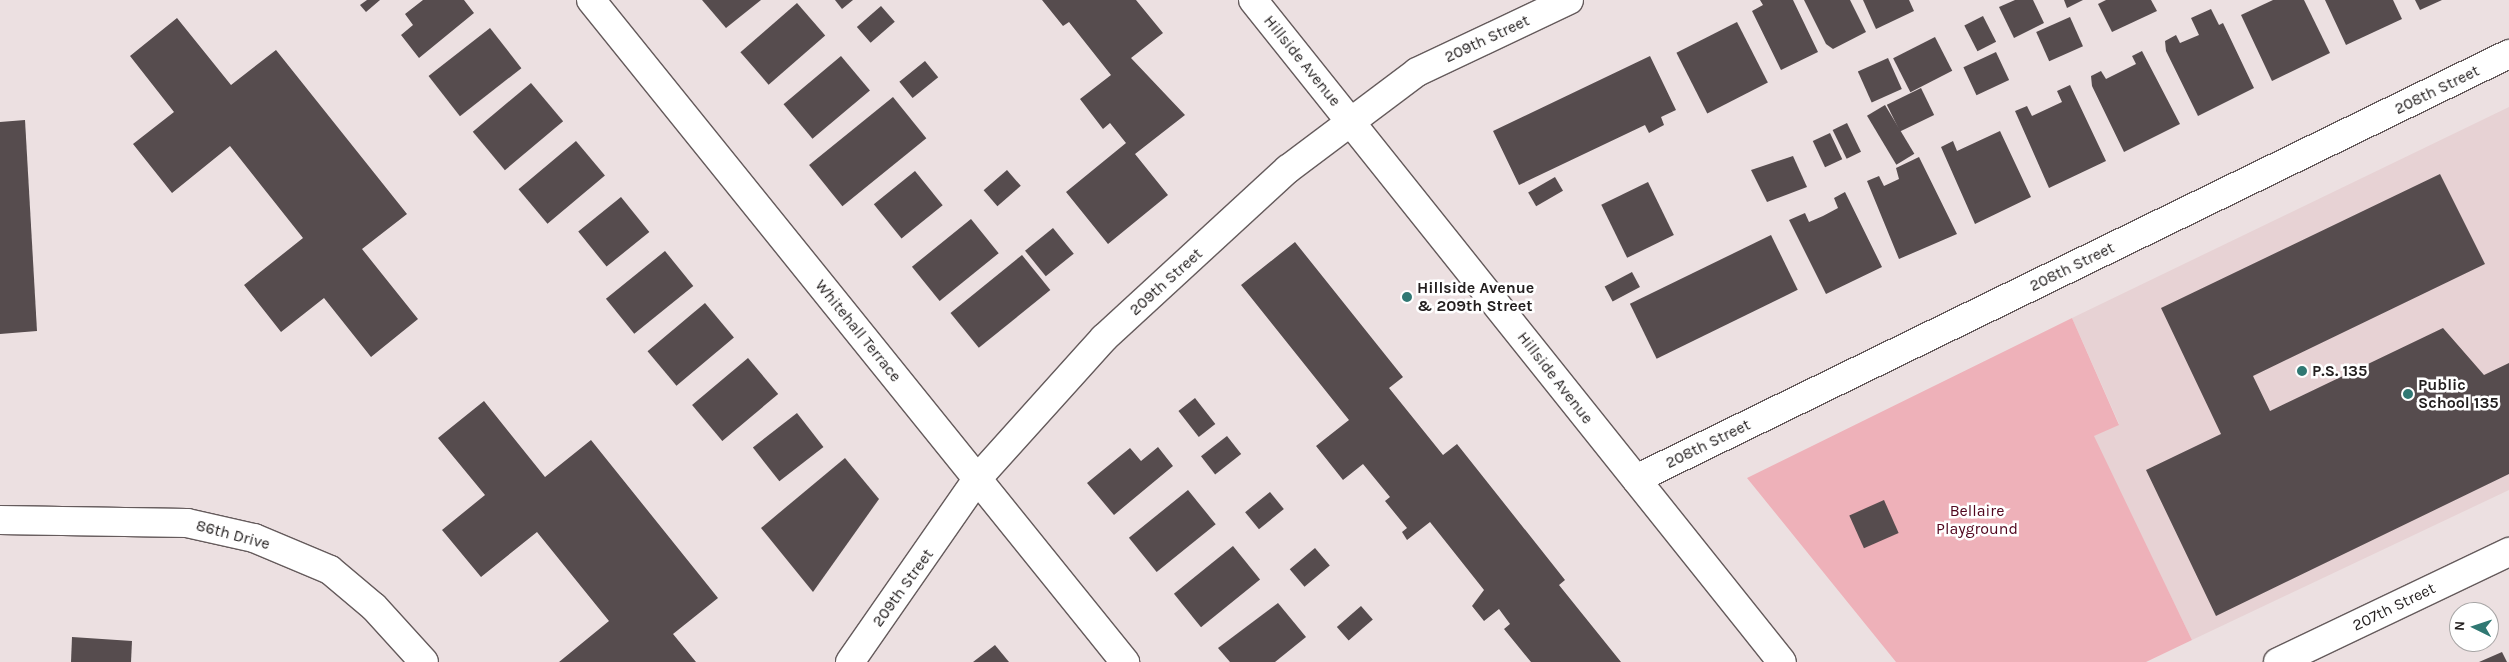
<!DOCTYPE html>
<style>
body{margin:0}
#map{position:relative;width:2509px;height:662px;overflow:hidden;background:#ece0e1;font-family:Karla,sans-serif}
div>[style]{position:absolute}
.built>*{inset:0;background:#e7d2d4}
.green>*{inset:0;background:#eeb1b9}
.building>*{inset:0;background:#564c4e;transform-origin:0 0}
.roads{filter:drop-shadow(1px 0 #655b5c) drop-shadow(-1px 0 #655b5c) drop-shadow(0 1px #655b5c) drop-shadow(0 -1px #655b5c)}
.minor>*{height:28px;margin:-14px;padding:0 14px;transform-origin:14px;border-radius:14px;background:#fff}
.major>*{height:28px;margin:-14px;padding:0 14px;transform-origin:14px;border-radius:14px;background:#fff}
.dots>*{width:14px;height:14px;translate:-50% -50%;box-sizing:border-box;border:2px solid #fff;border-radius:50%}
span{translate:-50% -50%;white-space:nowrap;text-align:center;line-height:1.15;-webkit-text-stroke:5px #fff;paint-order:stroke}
.street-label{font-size:16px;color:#231f1f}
.poi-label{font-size:16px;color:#231f1f;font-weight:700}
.left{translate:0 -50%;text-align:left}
.park-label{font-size:16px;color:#51061e}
.north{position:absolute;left:2449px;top:602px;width:50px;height:50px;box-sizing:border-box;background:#fff;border:1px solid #a7a5a5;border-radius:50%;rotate:274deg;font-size:14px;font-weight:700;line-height:20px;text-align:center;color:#231f1f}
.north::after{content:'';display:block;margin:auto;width:18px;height:22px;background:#307873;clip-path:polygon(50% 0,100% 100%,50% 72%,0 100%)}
</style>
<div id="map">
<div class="built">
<div style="clip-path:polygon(2509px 107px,2509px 490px,2192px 640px,2093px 436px,2119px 424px,2072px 318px)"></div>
</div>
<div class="green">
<div style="clip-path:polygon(2072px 318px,2119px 425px,2094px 436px,2192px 640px,2146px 662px,1896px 662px,1747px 478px)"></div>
</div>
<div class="building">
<div style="clip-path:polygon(367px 0,380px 0,366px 12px,360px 5px)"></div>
<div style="clip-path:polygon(423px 0,464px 0,474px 13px,419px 58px,401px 35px,413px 25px,405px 14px)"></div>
<div style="clip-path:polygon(702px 0,761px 0,726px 28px)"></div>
<div style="clip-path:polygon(835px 0,853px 0,842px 9px)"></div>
<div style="clip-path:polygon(1042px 0,1136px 0,1163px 33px,1131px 58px,1185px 115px,1135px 154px,1168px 195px,1108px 244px,1066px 192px,1126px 143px,1110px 123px,1103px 129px,1080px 99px,1111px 75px,1069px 22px,1063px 26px)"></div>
<div style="clip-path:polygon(1760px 0,1793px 0,1818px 52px,1781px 70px,1752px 11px,1763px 5px)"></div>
<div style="clip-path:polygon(1804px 0,1850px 0,1866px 32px,1833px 49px,1826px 44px)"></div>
<div style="clip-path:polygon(1863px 0,1909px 0,1914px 11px,1876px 29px)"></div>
<div style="clip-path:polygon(2015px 0,2033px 0,2044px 23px,2014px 38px,1999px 7px)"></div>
<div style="clip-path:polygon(2064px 0,2083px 0,2067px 8px)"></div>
<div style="clip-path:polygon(2106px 0,2151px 0,2157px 11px,2112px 32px,2098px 4px)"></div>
<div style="clip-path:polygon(2273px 0,2304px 0,2330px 53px,2272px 81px,2241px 15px)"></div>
<div style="clip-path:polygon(2325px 0,2393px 0,2402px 19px,2346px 45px)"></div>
<div style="clip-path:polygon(2415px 0,2442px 0,2420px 10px)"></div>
<div style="left:797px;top:3px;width:43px;height:75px;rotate:49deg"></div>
<div style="left:881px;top:6px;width:21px;height:32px;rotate:49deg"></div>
<div style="clip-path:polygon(2211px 9px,2219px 25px,2223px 23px,2254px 88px,2198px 116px,2166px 51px,2165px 41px,2176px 35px,2180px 43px,2199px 35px,2191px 18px)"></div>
<div style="left:1983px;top:16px;width:29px;height:21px;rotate:63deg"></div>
<div style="left:2070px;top:17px;width:32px;height:37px;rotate:66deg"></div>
<div style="clip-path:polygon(177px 18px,231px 85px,276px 50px,407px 214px,362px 249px,418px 319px,371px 357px,324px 298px,281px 332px,244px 285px,303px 238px,230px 146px,172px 193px,133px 144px,174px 112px,130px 56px)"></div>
<div style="left:1737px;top:22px;width:68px;height:68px;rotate:63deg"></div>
<div style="left:490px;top:28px;width:51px;height:78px;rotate:52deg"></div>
<div style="left:1935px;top:37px;width:38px;height:47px;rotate:63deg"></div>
<div style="clip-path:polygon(2142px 51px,2180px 124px,2124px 152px,2092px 86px,2091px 76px,2101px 71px,2106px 79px,2136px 64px,2132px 56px)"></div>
<div style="left:1996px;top:52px;width:31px;height:36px;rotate:65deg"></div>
<div style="left:841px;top:56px;width:45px;height:75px;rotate:50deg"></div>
<div style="clip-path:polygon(1650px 56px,1676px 110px,1661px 117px,1664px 125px,1649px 133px,1645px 125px,1519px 185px,1493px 131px)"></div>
<div style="left:1888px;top:58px;width:34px;height:33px;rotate:66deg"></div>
<div style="left:925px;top:61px;width:21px;height:33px;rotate:51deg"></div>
<div style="left:531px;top:83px;width:50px;height:76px;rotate:50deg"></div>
<div style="clip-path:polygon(2070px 85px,2106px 161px,2049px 188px,2015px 111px,2027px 106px,2032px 116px,2062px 102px,2057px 91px)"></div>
<div style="left:1921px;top:88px;width:30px;height:38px;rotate:64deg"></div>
<div style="left:893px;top:97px;width:53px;height:108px;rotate:51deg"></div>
<div style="left:1885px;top:105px;width:57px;height:21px;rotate:59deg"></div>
<div style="clip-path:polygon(25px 120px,37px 331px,0 334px,0 122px)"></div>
<div style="left:1847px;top:123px;width:32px;height:16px;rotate:64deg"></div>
<div style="clip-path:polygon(2000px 131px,2031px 197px,1975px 224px,1941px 147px,1953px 141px,1957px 151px)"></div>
<div style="left:1830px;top:133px;width:29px;height:19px;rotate:65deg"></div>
<div style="left:576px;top:141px;width:45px;height:75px;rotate:50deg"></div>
<div style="clip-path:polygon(1793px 156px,1807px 187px,1767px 202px,1751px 170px)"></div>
<div style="clip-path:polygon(1919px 157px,1957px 234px,1899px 259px,1867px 181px,1879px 176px,1884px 186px,1899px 179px,1896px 168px)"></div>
<div style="left:1007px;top:170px;width:21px;height:31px;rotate:49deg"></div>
<div style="left:915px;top:171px;width:44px;height:53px;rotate:51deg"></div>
<div style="clip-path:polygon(2440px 174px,2485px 264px,2253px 376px,2270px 411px,2443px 328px,2484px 375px,2509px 363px,2509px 474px,2216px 616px,2146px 470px,2221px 434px,2161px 308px)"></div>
<div style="left:1555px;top:177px;width:16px;height:31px;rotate:60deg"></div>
<div style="left:1648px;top:182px;width:59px;height:52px;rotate:64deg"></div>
<div style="clip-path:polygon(1845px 192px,1882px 267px,1826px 294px,1789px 220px,1805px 213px,1809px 222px,1823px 216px,1838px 208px,1834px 198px)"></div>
<div style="left:621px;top:197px;width:45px;height:55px;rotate:51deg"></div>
<div style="left:971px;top:219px;width:44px;height:76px;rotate:51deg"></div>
<div style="left:1053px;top:228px;width:33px;height:36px;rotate:51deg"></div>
<div style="left:1771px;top:235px;width:61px;height:157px;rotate:64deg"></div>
<div style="clip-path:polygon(1295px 242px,1403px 377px,1389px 388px,1443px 455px,1457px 444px,1565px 580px,1559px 585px,1621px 662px,1531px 662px,1504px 629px,1510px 624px,1499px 609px,1484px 621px,1472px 606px,1484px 590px,1430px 522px,1407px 540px,1402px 532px,1407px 528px,1385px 501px,1390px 497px,1363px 464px,1343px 480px,1316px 446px,1349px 420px,1241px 285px)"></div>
<div style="left:665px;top:251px;width:45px;height:76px;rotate:51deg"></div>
<div style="left:1022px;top:255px;width:45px;height:92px;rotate:51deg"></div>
<div style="left:1632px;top:272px;width:17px;height:31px;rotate:62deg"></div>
<div style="left:705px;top:303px;width:45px;height:75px;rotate:50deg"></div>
<div style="left:748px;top:358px;width:47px;height:73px;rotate:50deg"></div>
<div style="left:1195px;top:398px;width:33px;height:21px;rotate:52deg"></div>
<div style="clip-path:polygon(484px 401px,545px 477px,591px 440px,718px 598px,673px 634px,696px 662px,559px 662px,609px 621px,537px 532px,481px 577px,442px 530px,485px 495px,438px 438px)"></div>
<div style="left:797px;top:413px;width:43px;height:56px;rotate:52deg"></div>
<div style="left:1227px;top:436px;width:23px;height:33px;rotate:52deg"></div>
<div style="clip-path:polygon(1158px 447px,1173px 466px,1114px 515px,1087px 483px,1130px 448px,1141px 461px)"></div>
<div style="clip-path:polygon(845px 458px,879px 499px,813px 592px,761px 528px)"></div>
<div style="left:1188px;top:490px;width:44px;height:76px;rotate:51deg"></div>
<div style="left:1270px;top:492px;width:22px;height:32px;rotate:51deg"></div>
<div style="left:1884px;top:500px;width:36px;height:38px;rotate:66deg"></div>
<div style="left:1233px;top:546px;width:43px;height:76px;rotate:51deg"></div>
<div style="left:1315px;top:548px;width:23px;height:33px;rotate:50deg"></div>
<div style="clip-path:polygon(1278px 603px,1306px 637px,1275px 662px,1230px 662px,1218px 648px)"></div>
<div style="left:1361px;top:606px;width:18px;height:32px;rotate:49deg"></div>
<div style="clip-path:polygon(72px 637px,132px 641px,131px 662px,71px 662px)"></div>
<div style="clip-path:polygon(995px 645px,1009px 662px,973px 662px)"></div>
<div style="clip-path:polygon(2502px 652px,2507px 662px,2479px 662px)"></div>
</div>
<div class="roads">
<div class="minor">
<div style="left:591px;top:0;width:851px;rotate:51.11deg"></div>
<div style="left:1636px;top:479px;width:971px;rotate:-25.96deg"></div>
<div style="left:0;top:520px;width:187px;rotate:0.9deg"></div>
<div style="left:187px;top:523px;width:69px;rotate:12.6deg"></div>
<div style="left:254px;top:538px;width:82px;rotate:22.8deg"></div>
<div style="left:330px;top:570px;width:57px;rotate:40.1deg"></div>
<div style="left:374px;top:607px;width:74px;rotate:47.7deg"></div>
<div style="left:850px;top:662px;width:223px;rotate:-55.2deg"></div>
<div style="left:977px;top:479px;width:190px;rotate:-48deg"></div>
<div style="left:1104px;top:338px;width:250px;rotate:-42.6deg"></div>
<div style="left:1288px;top:169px;width:161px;rotate:-36.9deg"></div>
<div style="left:1417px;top:72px;width:168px;rotate:-25.3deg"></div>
<div style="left:2278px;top:662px;width:256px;rotate:-25.5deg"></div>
</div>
<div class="major">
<div style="left:1253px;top:0;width:847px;rotate:51.37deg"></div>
</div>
</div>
<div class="dots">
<div style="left:1407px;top:297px;background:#307873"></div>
<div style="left:2302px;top:371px;background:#307873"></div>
<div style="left:2408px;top:394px;background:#307873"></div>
</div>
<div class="street-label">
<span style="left:1487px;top:39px;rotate:-25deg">209th Street</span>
<span style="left:1302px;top:61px;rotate:51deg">Hillside Avenue</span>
<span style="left:2437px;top:90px;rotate:-26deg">208th Street</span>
<span style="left:2072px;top:267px;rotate:-26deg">208th Street</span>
<span style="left:1166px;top:282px;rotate:-42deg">209th Street</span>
<span style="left:858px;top:331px;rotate:51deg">Whitehall Terrace</span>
<span style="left:1555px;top:378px;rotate:52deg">Hillside Avenue</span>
<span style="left:1708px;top:444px;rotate:-26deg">208th Street</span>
<span style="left:233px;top:535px;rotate:15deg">86th Drive</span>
<span style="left:903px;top:588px;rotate:-54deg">209th Street</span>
<span style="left:2394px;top:607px;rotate:-26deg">207th Street</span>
</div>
<div class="poi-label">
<span class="left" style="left:1417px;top:297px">Hillside Avenue<br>&amp; 209th Street</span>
<span class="left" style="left:2312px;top:371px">P.S. 135</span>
<span class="left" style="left:2418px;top:394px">Public<br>School 135</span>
</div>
<div class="park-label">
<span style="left:1977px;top:520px">Bellaire<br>Playground</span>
</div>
<div class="north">N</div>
</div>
